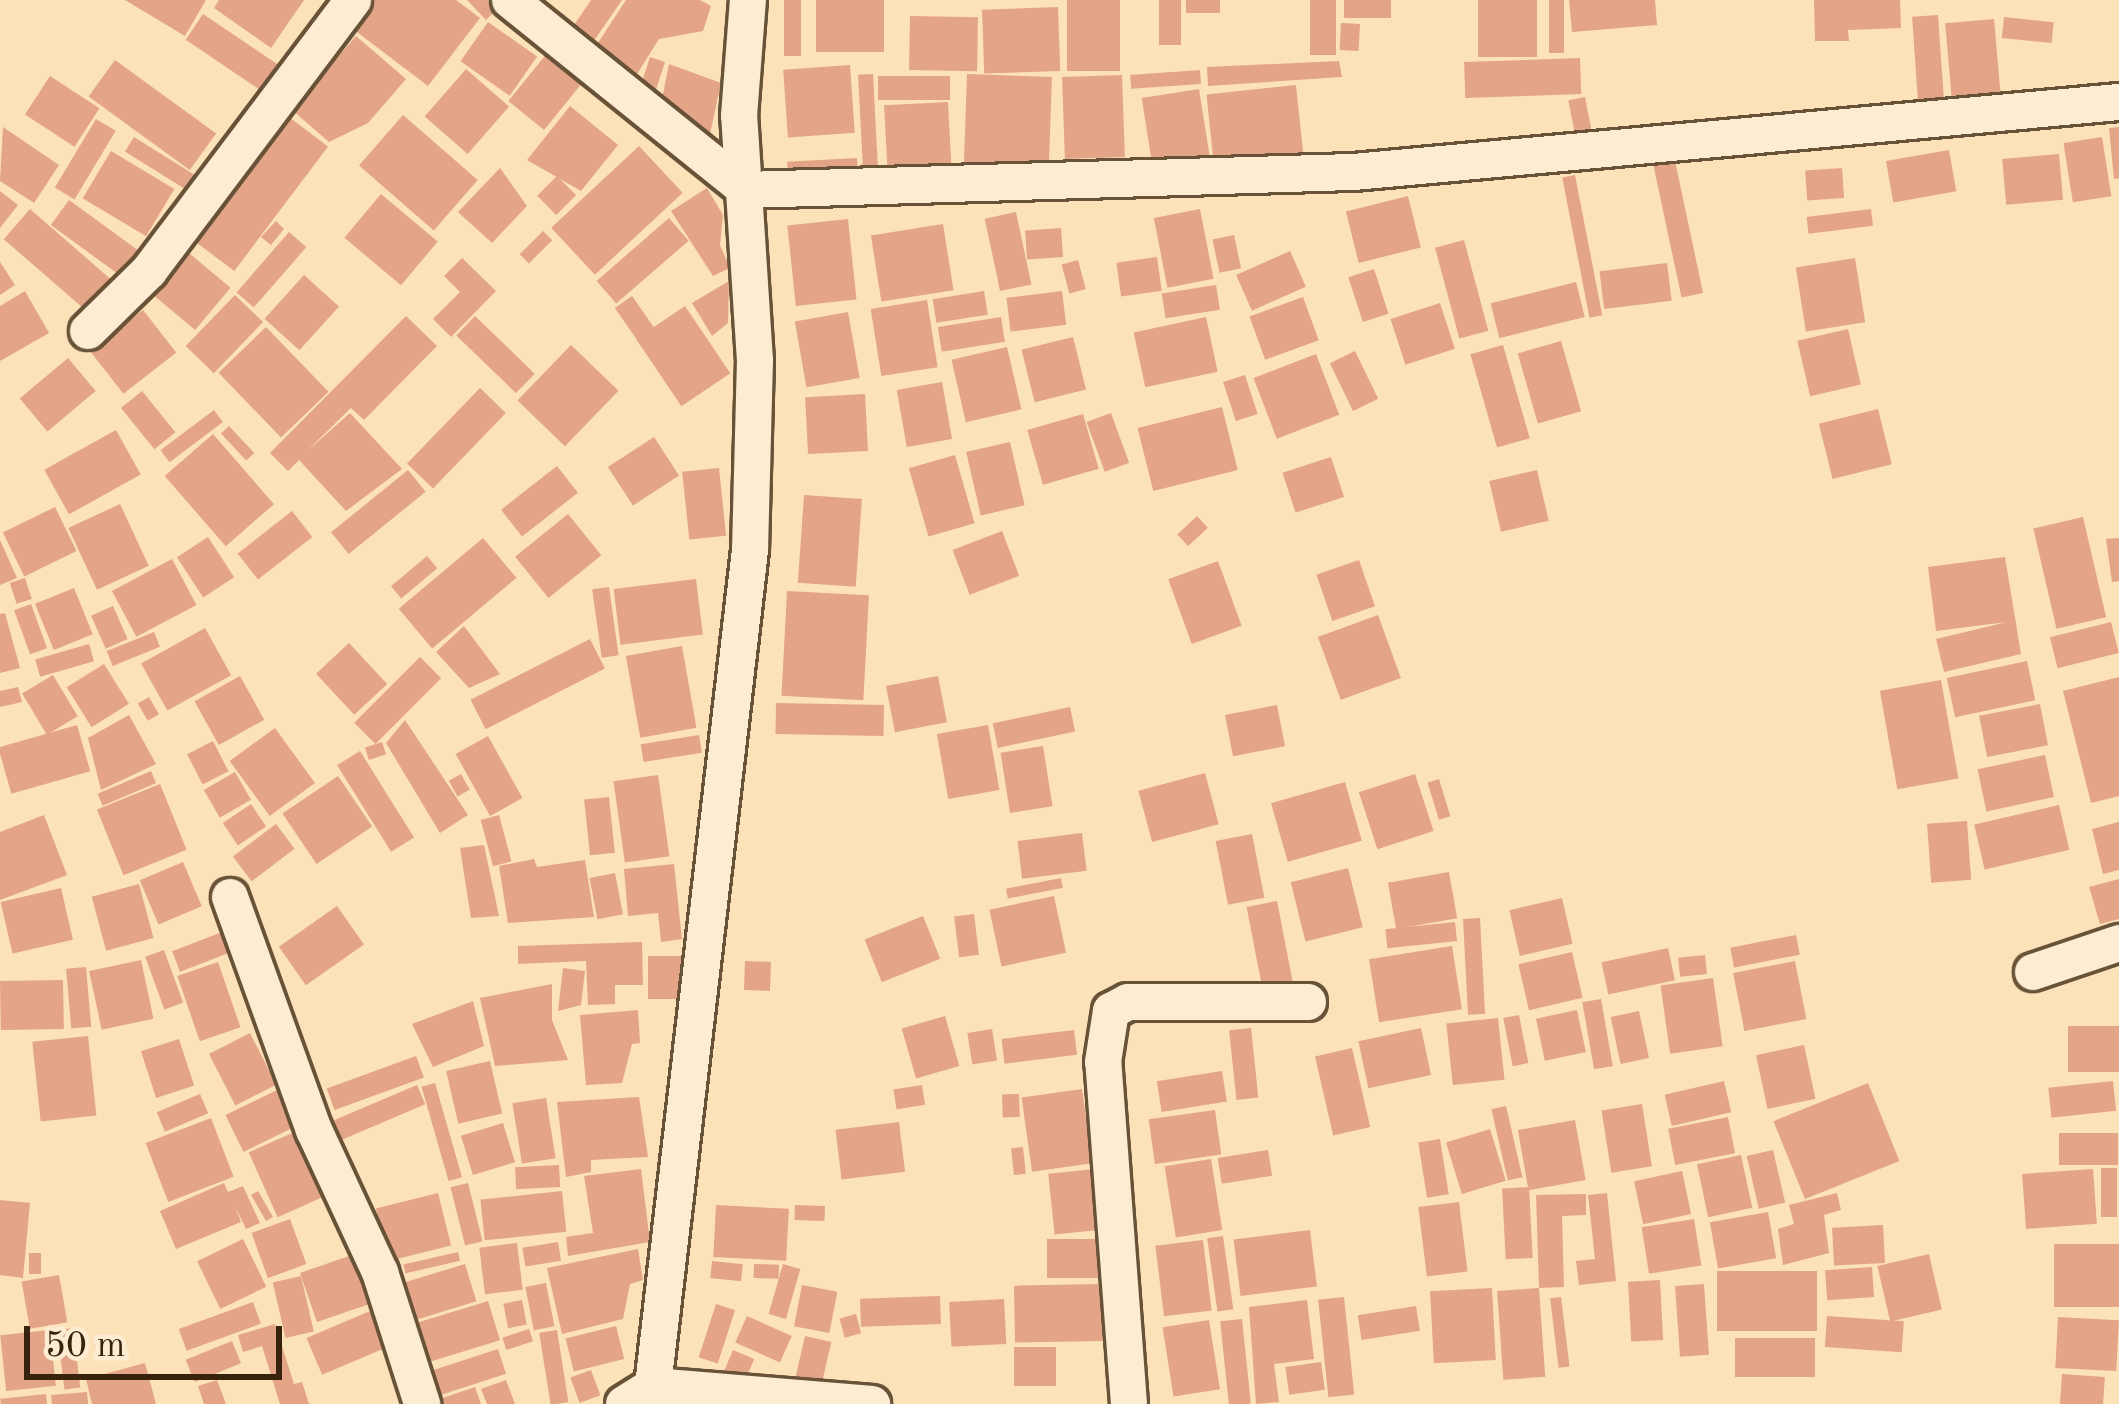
<!DOCTYPE html>
<style>
body{margin:0}
#map{position:relative;width:2119px;height:1404px;overflow:hidden;background:#fce2b8;font-family:"Old Standard TT",serif}
div>[style]{position:absolute}
.building>*{inset:0;background:#e4a487;transform-origin:0 0}
.roads{filter:drop-shadow(3px 0 #685238) drop-shadow(-3px 0 #685238) drop-shadow(0 3px #685238) drop-shadow(0 -3px #685238)}
.street>*{height:36px;margin:-18px;padding:0 18px;transform-origin:18px;border-radius:18px;background:#fdecd1}
span{translate:-50% -50%;white-space:nowrap;text-align:center;line-height:1.15;-webkit-text-stroke:10px #fdecd1;paint-order:stroke}
.scale{position:absolute;left:24px;top:1326px;width:258px;height:54px;box-sizing:border-box;border:6px solid #37220e;border-top:0;padding-left:15px;font-size:36px;line-height:42px;white-space:nowrap;color:#37220e;-webkit-text-stroke:9px #fdecd1;paint-order:stroke}
</style>
<div id="map">
<div class="building">
<div style="clip-path:polygon(125px 0,206px 0,185px 36px)"></div>
<div style="clip-path:polygon(219px 0,304px 0,271px 48px,214px 8px)"></div>
<div style="clip-path:polygon(363px 0,456px 0,480px 18px,428px 86px,345px 23px)"></div>
<div style="clip-path:polygon(467px 0,487px 0,496px 10px,486px 20px)"></div>
<div style="clip-path:polygon(591px 0,622px 0,589px 48px,568px 34px)"></div>
<div style="clip-path:polygon(626px 0,700px 0,711px 6px,703px 31px,659px 39px,634px 79px,592px 52px)"></div>
<div style="left:784px;top:0;width:17px;height:56px"></div>
<div style="left:816px;top:0;width:68px;height:52px"></div>
<div style="left:1067px;top:0;width:53px;height:71px"></div>
<div style="left:1159px;top:0;width:22px;height:45px"></div>
<div style="left:1186px;top:0;width:34px;height:13px"></div>
<div style="left:1310px;top:0;width:26px;height:55px"></div>
<div style="left:1344px;top:0;width:47px;height:18px"></div>
<div style="left:1478px;top:0;width:59px;height:57px"></div>
<div style="left:1549px;top:0;width:15px;height:53px"></div>
<div style="clip-path:polygon(1569px 0,1655px 0,1657px 25px,1572px 32px)"></div>
<div style="clip-path:polygon(1814px 0,1900px 0,1901px 28px,1848px 30px,1849px 41px,1815px 41px)"></div>
<div style="left:1058px;top:7px;width:64px;height:76px;rotate:88deg"></div>
<div style="left:203px;top:14px;width:94px;height:31px;rotate:34deg"></div>
<div style="left:1938px;top:15px;width:97px;height:26px;rotate:86deg"></div>
<div style="left:910px;top:16px;width:68px;height:54px;rotate:1deg"></div>
<div style="left:2004px;top:17px;width:50px;height:21px;rotate:6deg"></div>
<div style="left:1994px;top:19px;width:78px;height:49px;rotate:85deg"></div>
<div style="left:488px;top:22px;width:60px;height:48px;rotate:35deg"></div>
<div style="left:1341px;top:23px;width:19px;height:27px;rotate:3deg"></div>
<div style="clip-path:polygon(356px 36px,406px 79px,368px 123px,329px 142px,292px 110px)"></div>
<div style="left:548px;top:52px;width:46px;height:63px;rotate:39deg"></div>
<div style="clip-path:polygon(650px 57px,665px 62px,651px 105px,638px 94px)"></div>
<div style="left:1580px;top:58px;width:36px;height:116px;rotate:88deg"></div>
<div style="left:115px;top:60px;width:125px;height:45px;rotate:36deg"></div>
<div style="clip-path:polygon(1339px 61px,1342px 77px,1208px 86px,1207px 67px)"></div>
<div style="clip-path:polygon(669px 64px,721px 83px,710px 134px,659px 114px)"></div>
<div style="left:850px;top:65px;width:68px;height:67px;rotate:86deg"></div>
<div style="left:466px;top:69px;width:57px;height:63px;rotate:41deg"></div>
<div style="left:1200px;top:70px;width:14px;height:70px;rotate:86deg"></div>
<div style="left:873px;top:74px;width:96px;height:15px;rotate:87deg"></div>
<div style="left:967px;top:74px;width:85px;height:101px;rotate:2deg"></div>
<div style="left:1122px;top:75px;width:82px;height:60px;rotate:88deg"></div>
<div style="left:50px;top:76px;width:59px;height:46px;rotate:33deg"></div>
<div style="left:878px;top:76px;width:72px;height:24px"></div>
<div style="left:1296px;top:85px;width:73px;height:90px;rotate:84deg"></div>
<div style="left:1199px;top:89px;width:76px;height:58px;rotate:81deg"></div>
<div style="left:1585px;top:97px;width:43px;height:17px;rotate:79deg"></div>
<div style="left:948px;top:102px;width:68px;height:64px;rotate:87deg"></div>
<div style="clip-path:polygon(570px 106px,618px 145px,581px 191px,527px 160px)"></div>
<div style="left:281px;top:111px;width:59px;height:156px;rotate:37deg"></div>
<div style="left:403px;top:115px;width:99px;height:67px;rotate:41deg"></div>
<div style="left:96px;top:119px;width:23px;height:80px;rotate:31deg"></div>
<div style="clip-path:polygon(3px 127px,59px 165px,34px 203px,0 181px)"></div>
<div style="clip-path:polygon(2119px 127px,2119px 178px,2114px 179px,2109px 128px)"></div>
<div style="left:134px;top:137px;width:75px;height:17px;rotate:32deg"></div>
<div style="left:2102px;top:137px;width:60px;height:39px;rotate:81deg"></div>
<div style="left:639px;top:146px;width:64px;height:120px;rotate:47deg"></div>
<div style="left:1949px;top:150px;width:42px;height:64px;rotate:80deg"></div>
<div style="left:111px;top:151px;width:74px;height:55px;rotate:31deg"></div>
<div style="left:2059px;top:154px;width:46px;height:57px;rotate:85deg"></div>
<div style="left:857px;top:158px;width:20px;height:70px;rotate:87deg"></div>
<div style="left:1675px;top:161px;width:135px;height:22px;rotate:78deg"></div>
<div style="clip-path:polygon(500px 168px,527px 206px,492px 243px,458px 212px)"></div>
<div style="left:1842px;top:168px;width:30px;height:37px;rotate:86deg"></div>
<div style="left:1575px;top:175px;width:143px;height:13px;rotate:79deg"></div>
<div style="left:557px;top:176px;width:27px;height:28px;rotate:45deg"></div>
<div style="clip-path:polygon(707px 188px,723px 215px,720px 245px,730px 268px,713px 276px,671px 211px)"></div>
<div style="clip-path:polygon(0 191px,18px 205px,0 228px)"></div>
<div style="left:381px;top:194px;width:74px;height:57px;rotate:40deg"></div>
<div style="left:1408px;top:196px;width:53px;height:64px;rotate:76deg"></div>
<div style="left:69px;top:200px;width:93px;height:31px;rotate:36deg"></div>
<div style="left:30px;top:209px;width:118px;height:40px;rotate:41deg"></div>
<div style="left:1200px;top:209px;width:71px;height:47px;rotate:79deg"></div>
<div style="left:1871px;top:209px;width:17px;height:65px;rotate:83deg"></div>
<div style="left:1016px;top:212px;width:74px;height:32px;rotate:78deg"></div>
<div style="left:669px;top:218px;width:30px;height:96px;rotate:49deg"></div>
<div style="left:848px;top:219px;width:81px;height:61px;rotate:84deg"></div>
<div style="clip-path:polygon(276px 221px,284px 229px,271px 245px,261px 237px)"></div>
<div style="left:943px;top:224px;width:67px;height:73px;rotate:81deg"></div>
<div style="left:1061px;top:228px;width:29px;height:36px;rotate:86deg"></div>
<div style="left:543px;top:231px;width:13px;height:33px;rotate:45deg"></div>
<div style="left:289px;top:232px;width:23px;height:80px;rotate:41deg"></div>
<div style="left:1234px;top:235px;width:34px;height:22px;rotate:78deg"></div>
<div style="left:1464px;top:240px;width:94px;height:30px;rotate:75deg"></div>
<div style="left:183px;top:248px;width:62px;height:55px;rotate:40deg"></div>
<div style="left:1290px;top:251px;width:39px;height:59px;rotate:66deg"></div>
<div style="left:1157px;top:257px;width:34px;height:41px;rotate:82deg"></div>
<div style="clip-path:polygon(462px 258px,496px 291px,451px 337px,433px 319px,460px 292px,444px 276px)"></div>
<div style="left:1855px;top:258px;width:65px;height:60px;rotate:81deg"></div>
<div style="left:1078px;top:260px;width:30px;height:17px;rotate:75deg"></div>
<div style="clip-path:polygon(0 262px,15px 285px,0 295px)"></div>
<div style="left:1667px;top:263px;width:38px;height:68px;rotate:83deg"></div>
<div style="left:1374px;top:269px;width:47px;height:27px;rotate:72deg"></div>
<div style="left:304px;top:275px;width:47px;height:59px;rotate:42deg"></div>
<div style="clip-path:polygon(729px 281px,728px 323px,712px 336px,692px 303px)"></div>
<div style="left:1576px;top:282px;width:36px;height:88px;rotate:76deg"></div>
<div style="left:1216px;top:285px;width:25px;height:55px;rotate:81deg"></div>
<div style="clip-path:polygon(25px 291px,49px 333px,0 361px,0 306px)"></div>
<div style="left:984px;top:291px;width:24px;height:52px;rotate:81deg"></div>
<div style="left:1062px;top:291px;width:34px;height:56px;rotate:83deg"></div>
<div style="left:235px;top:295px;width:39px;height:71px;rotate:44deg"></div>
<div style="left:632px;top:296px;width:39px;height:21px;rotate:55deg"></div>
<div style="left:1303px;top:297px;width:46px;height:57px;rotate:70deg"></div>
<div style="left:927px;top:300px;width:68px;height:57px;rotate:81deg"></div>
<div style="left:1440px;top:303px;width:48px;height:52px;rotate:72deg"></div>
<div style="left:685px;top:306px;width:81px;height:59px;rotate:56deg"></div>
<div style="left:143px;top:310px;width:54px;height:67px;rotate:52deg"></div>
<div style="left:848px;top:312px;width:67px;height:54px;rotate:80deg"></div>
<div style="clip-path:polygon(406px 316px,437px 346px,364px 420px,351px 408px,306px 452px,350px 413px,402px 469px,346px 511px,299px 460px,288px 471px,270px 453px)"></div>
<div style="left:475px;top:316px;width:83px;height:27px;rotate:44deg"></div>
<div style="left:1001px;top:317px;width:25px;height:64px;rotate:81deg"></div>
<div style="left:1206px;top:317px;width:56px;height:74px;rotate:78deg"></div>
<div style="left:266px;top:327px;width:90px;height:66px;rotate:46deg"></div>
<div style="left:1848px;top:329px;width:57px;height:52px;rotate:77deg"></div>
<div style="left:1073px;top:337px;width:54px;height:53px;rotate:76deg"></div>
<div style="left:1561px;top:341px;width:73px;height:45px;rotate:74deg"></div>
<div style="left:571px;top:345px;width:66px;height:77px;rotate:44deg"></div>
<div style="left:1503px;top:345px;width:97px;height:34px;rotate:74deg"></div>
<div style="left:1007px;top:347px;width:64px;height:57px;rotate:77deg"></div>
<div style="left:1355px;top:351px;width:53px;height:28px;rotate:64deg"></div>
<div style="left:1316px;top:354px;width:65px;height:67px;rotate:69deg"></div>
<div style="left:68px;top:358px;width:43px;height:63px;rotate:50deg"></div>
<div style="left:1245px;top:375px;width:41px;height:23px;rotate:72deg"></div>
<div style="left:942px;top:382px;width:58px;height:46px;rotate:80deg"></div>
<div style="left:480px;top:388px;width:36px;height:105px;rotate:44deg"></div>
<div style="left:142px;top:391px;width:53px;height:27px;rotate:51deg"></div>
<div style="left:865px;top:394px;width:57px;height:60px;rotate:87deg"></div>
<div style="left:1222px;top:407px;width:65px;height:87px;rotate:76deg"></div>
<div style="left:1878px;top:409px;width:57px;height:61px;rotate:76deg"></div>
<div style="left:214px;top:410px;width:15px;height:67px;rotate:53deg"></div>
<div style="left:1111px;top:413px;width:53px;height:26px;rotate:70deg"></div>
<div style="left:1083px;top:414px;width:57px;height:58px;rotate:74deg"></div>
<div style="left:229px;top:426px;width:37px;height:11px;rotate:47deg"></div>
<div style="left:116px;top:430px;width:51px;height:82px;rotate:61deg"></div>
<div style="left:213px;top:434px;width:93px;height:64px;rotate:49deg"></div>
<div style="left:654px;top:437px;width:46px;height:55px;rotate:57deg"></div>
<div style="left:1010px;top:442px;width:65px;height:45px;rotate:77deg"></div>
<div style="left:955px;top:455px;width:71px;height:48px;rotate:74deg"></div>
<div style="left:1331px;top:457px;width:42px;height:51px;rotate:72deg"></div>
<div style="left:557px;top:466px;width:34px;height:71px;rotate:52deg"></div>
<div style="left:719px;top:468px;width:68px;height:37px;rotate:84deg"></div>
<div style="left:408px;top:470px;width:28px;height:99px;rotate:51deg"></div>
<div style="left:1537px;top:470px;width:52px;height:49px;rotate:77deg"></div>
<div style="left:804px;top:495px;width:58px;height:88px;rotate:4deg"></div>
<div style="left:120px;top:504px;width:68px;height:57px;rotate:65deg"></div>
<div style="left:55px;top:507px;width:49px;height:58px;rotate:64deg"></div>
<div style="left:292px;top:511px;width:33px;height:69px;rotate:52deg"></div>
<div style="left:568px;top:514px;width:53px;height:68px;rotate:51deg"></div>
<div style="left:1197px;top:516px;width:16px;height:27px;rotate:47deg"></div>
<div style="left:2083px;top:517px;width:103px;height:51px;rotate:77deg"></div>
<div style="left:1002px;top:531px;width:48px;height:53px;rotate:69deg"></div>
<div style="left:208px;top:537px;width:48px;height:37px;rotate:57deg"></div>
<div style="left:483px;top:538px;width:52px;height:110px;rotate:50deg"></div>
<div style="clip-path:polygon(2119px 538px,2119px 581px,2112px 582px,2106px 539px)"></div>
<div style="clip-path:polygon(0 540px,17px 578px,0 585px)"></div>
<div style="left:427px;top:556px;width:16px;height:47px;rotate:50deg"></div>
<div style="clip-path:polygon(2005px 557px,2021px 654px,1944px 672px,1936px 639px,2007px 622px,1936px 631px,1928px 567px)"></div>
<div style="left:172px;top:559px;width:52px;height:68px;rotate:62deg"></div>
<div style="left:1359px;top:560px;width:49px;height:45px;rotate:71deg"></div>
<div style="left:1218px;top:561px;width:69px;height:53px;rotate:70deg"></div>
<div style="left:25px;top:578px;width:22px;height:16px;rotate:72deg"></div>
<div style="left:696px;top:579px;width:56px;height:83px;rotate:83deg"></div>
<div style="left:609px;top:587px;width:69px;height:17px;rotate:82deg"></div>
<div style="left:74px;top:588px;width:50px;height:42px;rotate:68deg"></div>
<div style="left:787px;top:591px;width:82px;height:105px;rotate:3deg"></div>
<div style="left:31px;top:604px;width:47px;height:18px;rotate:70deg"></div>
<div style="left:113px;top:606px;width:36px;height:24px;rotate:66deg"></div>
<div style="clip-path:polygon(5px 613px,20px 668px,0 673px,0 614px)"></div>
<div style="left:1378px;top:615px;width:67px;height:64px;rotate:70deg"></div>
<div style="left:2111px;top:622px;width:32px;height:63px;rotate:76deg"></div>
<div style="clip-path:polygon(464px 626px,500px 674px,469px 688px,436px 652px)"></div>
<div style="left:205px;top:628px;width:54px;height:73px;rotate:61deg"></div>
<div style="left:154px;top:632px;width:16px;height:51px;rotate:68deg"></div>
<div style="left:590px;top:639px;width:33px;height:134px;rotate:63deg"></div>
<div style="left:349px;top:643px;width:56px;height:45px;rotate:47deg"></div>
<div style="left:89px;top:644px;width:18px;height:56px;rotate:74deg"></div>
<div style="left:682px;top:646px;width:83px;height:57px;rotate:80deg"></div>
<div style="left:420px;top:657px;width:30px;height:93px;rotate:45deg"></div>
<div style="left:2027px;top:661px;width:40px;height:82px;rotate:78deg"></div>
<div style="left:104px;top:664px;width:47px;height:44px;rotate:58deg"></div>
<div style="left:53px;top:675px;width:48px;height:36px;rotate:59deg"></div>
<div style="left:240px;top:676px;width:50px;height:52px;rotate:61deg"></div>
<div style="left:938px;top:676px;width:47px;height:53px;rotate:79deg"></div>
<div style="clip-path:polygon(2119px 677px,2119px 796px,2091px 803px,2063px 691px)"></div>
<div style="left:1941px;top:680px;width:100px;height:62px;rotate:80deg"></div>
<div style="clip-path:polygon(18px 687px,22px 702px,0 707px,0 691px)"></div>
<div style="left:149px;top:697px;width:20px;height:13px;rotate:60deg"></div>
<div style="left:776px;top:703px;width:108px;height:31px;rotate:1deg"></div>
<div style="left:2040px;top:704px;width:42px;height:62px;rotate:79deg"></div>
<div style="left:1277px;top:705px;width:42px;height:53px;rotate:79deg"></div>
<div style="left:1070px;top:707px;width:25px;height:79px;rotate:78deg"></div>
<div style="clip-path:polygon(129px 715px,156px 764px,101px 790px,88px 738px)"></div>
<div style="clip-path:polygon(405px 720px,468px 815px,440px 833px,386px 743px)"></div>
<div style="left:77px;top:725px;width:48px;height:82px;rotate:74deg"></div>
<div style="left:988px;top:725px;width:66px;height:52px;rotate:80deg"></div>
<div style="left:275px;top:728px;width:68px;height:56px;rotate:54deg"></div>
<div style="left:699px;top:735px;width:18px;height:59px;rotate:81deg"></div>
<div style="left:488px;top:736px;width:71px;height:37px;rotate:61deg"></div>
<div style="left:213px;top:741px;width:34px;height:29px;rotate:63deg"></div>
<div style="left:382px;top:742px;width:13px;height:18px;rotate:72deg"></div>
<div style="left:1043px;top:746px;width:61px;height:43px;rotate:81deg"></div>
<div style="left:360px;top:751px;width:102px;height:27px;rotate:58deg"></div>
<div style="left:2045px;top:755px;width:43px;height:69px;rotate:78deg"></div>
<div style="left:151px;top:771px;width:13px;height:58px;rotate:67deg"></div>
<div style="left:235px;top:772px;width:32px;height:36px;rotate:60deg"></div>
<div style="left:1205px;top:773px;width:53px;height:69px;rotate:75deg"></div>
<div style="left:461px;top:774px;width:18px;height:14px;rotate:61deg"></div>
<div style="left:1415px;top:774px;width:60px;height:59px;rotate:72deg"></div>
<div style="left:658px;top:775px;width:82px;height:45px;rotate:82deg"></div>
<div style="left:338px;top:776px;width:61px;height:67px;rotate:56deg"></div>
<div style="left:1439px;top:779px;width:39px;height:12px;rotate:73deg"></div>
<div style="left:1345px;top:782px;width:61px;height:77px;rotate:74deg"></div>
<div style="left:160px;top:784px;width:71px;height:68px;rotate:68deg"></div>
<div style="left:609px;top:797px;width:56px;height:25px;rotate:84deg"></div>
<div style="left:251px;top:804px;width:27px;height:34px;rotate:56deg"></div>
<div style="left:2059px;top:805px;width:46px;height:87px;rotate:77deg"></div>
<div style="clip-path:polygon(44px 815px,67px 875px,0 900px,0 832px)"></div>
<div style="left:499px;top:815px;width:48px;height:19px;rotate:75deg"></div>
<div style="left:1967px;top:821px;width:59px;height:40px;rotate:86deg"></div>
<div style="clip-path:polygon(2119px 822px,2119px 870px,2103px 874px,2092px 829px)"></div>
<div style="left:276px;top:824px;width:31px;height:54px;rotate:53deg"></div>
<div style="left:1082px;top:833px;width:38px;height:65px;rotate:83deg"></div>
<div style="left:1252px;top:834px;width:65px;height:37px;rotate:79deg"></div>
<div style="clip-path:polygon(484px 845px,499px 916px,471px 918px,460px 848px)"></div>
<div style="clip-path:polygon(534px 859px,537px 867px,585px 860px,594px 917px,508px 923px,499px 866px)"></div>
<div style="left:183px;top:862px;width:48px;height:47px;rotate:67deg"></div>
<div style="clip-path:polygon(674px 864px,682px 939px,661px 942px,658px 913px,628px 916px,624px 869px)"></div>
<div style="left:1348px;top:868px;width:61px;height:59px;rotate:76deg"></div>
<div style="left:1449px;top:872px;width:47px;height:62px;rotate:80deg"></div>
<div style="left:615px;top:873px;width:42px;height:26px;rotate:79deg"></div>
<div style="left:1061px;top:878px;width:10px;height:56px;rotate:79deg"></div>
<div style="clip-path:polygon(2119px 879px,2119px 919px,2100px 924px,2089px 887px)"></div>
<div style="left:139px;top:884px;width:56px;height:49px;rotate:75deg"></div>
<div style="left:61px;top:888px;width:53px;height:62px;rotate:77deg"></div>
<div style="left:1054px;top:896px;width:58px;height:66px;rotate:78deg"></div>
<div style="left:1562px;top:898px;width:47px;height:54px;rotate:77deg"></div>
<div style="left:1277px;top:901px;width:92px;height:31px;rotate:79deg"></div>
<div style="left:337px;top:906px;width:47px;height:71px;rotate:55deg"></div>
<div style="left:974px;top:914px;width:41px;height:20px;rotate:83deg"></div>
<div style="left:923px;top:916px;width:46px;height:63px;rotate:68deg"></div>
<div style="left:1480px;top:918px;width:96px;height:17px;rotate:87deg"></div>
<div style="left:1455px;top:922px;width:19px;height:70px;rotate:84deg"></div>
<div style="left:230px;top:929px;width:22px;height:62px;rotate:69deg"></div>
<div style="left:1796px;top:935px;width:20px;height:67px;rotate:79deg"></div>
<div style="clip-path:polygon(642px 942px,643px 985px,615px 985px,615px 1004px,588px 1005px,586px 961px,518px 964px,518px 946px)"></div>
<div style="left:1452px;top:946px;width:64px;height:84px;rotate:81deg"></div>
<div style="left:1668px;top:948px;width:33px;height:68px;rotate:78deg"></div>
<div style="left:164px;top:950px;width:56px;height:20px;rotate:70deg"></div>
<div style="left:1572px;top:952px;width:47px;height:55px;rotate:77deg"></div>
<div style="left:1705px;top:955px;width:19px;height:27px;rotate:84deg"></div>
<div style="left:648px;top:956px;width:36px;height:43px"></div>
<div style="left:141px;top:960px;width:60px;height:53px;rotate:78deg"></div>
<div style="left:745px;top:961px;width:26px;height:29px;rotate:2deg"></div>
<div style="left:1795px;top:961px;width:59px;height:63px;rotate:79deg"></div>
<div style="left:218px;top:962px;width:69px;height:43px;rotate:71deg"></div>
<div style="left:86px;top:967px;width:60px;height:20px;rotate:85deg"></div>
<div style="clip-path:polygon(563px 968px,585px 971px,581px 1005px,558px 1011px)"></div>
<div style="left:1713px;top:978px;width:69px;height:53px;rotate:82deg"></div>
<div style="left:63px;top:980px;width:49px;height:63px;rotate:89deg"></div>
<div style="clip-path:polygon(552px 984px,552px 1020px,568px 1060px,495px 1066px,480px 998px)"></div>
<div style="left:1601px;top:999px;width:68px;height:19px;rotate:80deg"></div>
<div style="clip-path:polygon(473px 1001px,484px 1046px,433px 1067px,412px 1024px)"></div>
<div style="clip-path:polygon(638px 1010px,640px 1043px,632px 1044px,622px 1083px,586px 1085px,580px 1015px)"></div>
<div style="left:1577px;top:1010px;width:43px;height:42px;rotate:78deg"></div>
<div style="left:1639px;top:1011px;width:48px;height:29px;rotate:78deg"></div>
<div style="left:1519px;top:1015px;width:49px;height:16px;rotate:79deg"></div>
<div style="left:945px;top:1016px;width:52px;height:45px;rotate:74deg"></div>
<div style="left:1498px;top:1018px;width:62px;height:52px;rotate:84deg"></div>
<div style="left:2119px;top:1026px;width:46px;height:51px;rotate:90deg"></div>
<div style="left:1251px;top:1028px;width:70px;height:22px;rotate:84deg"></div>
<div style="left:1421px;top:1028px;width:48px;height:64px;rotate:78deg"></div>
<div style="left:992px;top:1029px;width:32px;height:25px;rotate:81deg"></div>
<div style="left:1074px;top:1030px;width:25px;height:73px;rotate:83deg"></div>
<div style="left:250px;top:1033px;width:58px;height:46px;rotate:63deg"></div>
<div style="left:88px;top:1036px;width:80px;height:56px;rotate:84deg"></div>
<div style="left:179px;top:1039px;width:49px;height:40px;rotate:72deg"></div>
<div style="left:1804px;top:1045px;width:55px;height:49px;rotate:78deg"></div>
<div style="left:1352px;top:1048px;width:81px;height:38px;rotate:77deg"></div>
<div style="left:416px;top:1056px;width:23px;height:95px;rotate:70deg"></div>
<div style="left:490px;top:1061px;width:54px;height:45px;rotate:77deg"></div>
<div style="left:1222px;top:1071px;width:31px;height:66px;rotate:81deg"></div>
<div style="left:1724px;top:1081px;width:32px;height:61px;rotate:77deg"></div>
<div style="left:2113px;top:1081px;width:30px;height:65px;rotate:84deg"></div>
<div style="left:435px;top:1083px;width:98px;height:14px;rotate:74deg"></div>
<div style="left:1868px;top:1083px;width:84px;height:102px;rotate:68deg"></div>
<div style="left:417px;top:1085px;width:21px;height:93px;rotate:67deg"></div>
<div style="left:922px;top:1085px;width:20px;height:29px;rotate:81deg"></div>
<div style="left:283px;top:1087px;width:41px;height:64px;rotate:64deg"></div>
<div style="left:1082px;top:1089px;width:75px;height:61px;rotate:82deg"></div>
<div style="left:200px;top:1094px;width:21px;height:47px;rotate:67deg"></div>
<div style="left:1019px;top:1094px;width:23px;height:17px;rotate:88deg"></div>
<div style="clip-path:polygon(639px 1097px,648px 1157px,591px 1160px,591px 1172px,566px 1177px,557px 1102px)"></div>
<div style="left:546px;top:1098px;width:61px;height:34px;rotate:81deg"></div>
<div style="left:1642px;top:1104px;width:63px;height:41px;rotate:81deg"></div>
<div style="left:1506px;top:1106px;width:73px;height:15px;rotate:77deg"></div>
<div style="left:1215px;top:1110px;width:45px;height:67px;rotate:82deg"></div>
<div style="left:1728px;top:1117px;width:37px;height:61px;rotate:79deg"></div>
<div style="left:211px;top:1118px;width:63px;height:70px;rotate:69deg"></div>
<div style="left:1575px;top:1120px;width:61px;height:58px;rotate:80deg"></div>
<div style="left:899px;top:1122px;width:50px;height:64px;rotate:83deg"></div>
<div style="left:503px;top:1123px;width:41px;height:44px;rotate:73deg"></div>
<div style="left:1490px;top:1129px;width:54px;height:46px;rotate:73deg"></div>
<div style="left:299px;top:1130px;width:71px;height:55px;rotate:66deg"></div>
<div style="left:2118px;top:1133px;width:32px;height:59px;rotate:90deg"></div>
<div style="left:1440px;top:1139px;width:56px;height:22px;rotate:81deg"></div>
<div style="left:1023px;top:1147px;width:27px;height:12px;rotate:84deg"></div>
<div style="left:1268px;top:1150px;width:26px;height:51px;rotate:81deg"></div>
<div style="left:1773px;top:1150px;width:54px;height:27px;rotate:77deg"></div>
<div style="left:1741px;top:1155px;width:54px;height:45px;rotate:78deg"></div>
<div style="left:1211px;top:1159px;width:72px;height:47px;rotate:81deg"></div>
<div style="left:559px;top:1165px;width:22px;height:44px;rotate:87deg"></div>
<div style="left:2101px;top:1168px;width:16px;height:49px"></div>
<div style="clip-path:polygon(641px 1169px,650px 1242px,568px 1256px,566px 1237px,593px 1233px,584px 1176px)"></div>
<div style="left:1094px;top:1169px;width:61px;height:46px;rotate:84deg"></div>
<div style="left:2093px;top:1169px;width:55px;height:71px;rotate:86deg"></div>
<div style="left:1682px;top:1171px;width:44px;height:49px;rotate:78deg"></div>
<div style="clip-path:polygon(224px 1183px,228px 1192px,243px 1186px,260px 1223px,246px 1229px,235px 1206px,241px 1222px,176px 1249px,160px 1211px)"></div>
<div style="left:468px;top:1183px;width:60px;height:18px;rotate:76deg"></div>
<div style="left:1529px;top:1187px;width:71px;height:27px;rotate:87deg"></div>
<div style="left:258px;top:1191px;width:30px;height:8px;rotate:60deg"></div>
<div style="left:562px;top:1191px;width:41px;height:82px;rotate:84deg"></div>
<div style="left:438px;top:1193px;width:54px;height:64px;rotate:76deg"></div>
<div style="clip-path:polygon(1607px 1193px,1616px 1281px,1579px 1285px,1576px 1261px,1595px 1259px,1588px 1195px)"></div>
<div style="clip-path:polygon(1837px 1193px,1841px 1210px,1824px 1215px,1829px 1253px,1783px 1265px,1778px 1229px,1794px 1224px,1789px 1205px)"></div>
<div style="clip-path:polygon(1586px 1194px,1586px 1215px,1562px 1216px,1564px 1287px,1539px 1288px,1536px 1195px)"></div>
<div style="clip-path:polygon(0 1200px,30px 1203px,23px 1278px,0 1275px)"></div>
<div style="left:1459px;top:1202px;width:70px;height:41px;rotate:83deg"></div>
<div style="left:716px;top:1205px;width:73px;height:52px;rotate:3deg"></div>
<div style="left:795px;top:1205px;width:30px;height:15px;rotate:2deg"></div>
<div style="left:1768px;top:1212px;width:47px;height:59px;rotate:80deg"></div>
<div style="left:290px;top:1219px;width:48px;height:41px;rotate:70deg"></div>
<div style="left:1694px;top:1219px;width:47px;height:53px;rotate:81deg"></div>
<div style="left:1883px;top:1225px;width:38px;height:51px;rotate:87deg"></div>
<div style="left:1310px;top:1230px;width:57px;height:77px;rotate:83deg"></div>
<div style="left:1223px;top:1236px;width:74px;height:16px;rotate:82deg"></div>
<div style="left:243px;top:1239px;width:53px;height:51px;rotate:64deg"></div>
<div style="left:1047px;top:1239px;width:62px;height:39px"></div>
<div style="left:1203px;top:1240px;width:71px;height:48px;rotate:83deg"></div>
<div style="left:558px;top:1242px;width:19px;height:36px;rotate:81deg"></div>
<div style="left:517px;top:1243px;width:47px;height:38px;rotate:83deg"></div>
<div style="left:2119px;top:1244px;width:63px;height:65px;rotate:90deg"></div>
<div style="clip-path:polygon(638px 1249px,643px 1280px,630px 1284px,623px 1319px,562px 1334px,547px 1268px)"></div>
<div style="left:458px;top:1252px;width:9px;height:56px;rotate:77deg"></div>
<div style="left:29px;top:1253px;width:12px;height:21px"></div>
<div style="left:1929px;top:1254px;width:57px;height:53px;rotate:77deg"></div>
<div style="left:352px;top:1255px;width:52px;height:55px;rotate:71deg"></div>
<div style="left:712px;top:1261px;width:31px;height:17px;rotate:6deg"></div>
<div style="left:465px;top:1264px;width:39px;height:67px;rotate:73deg"></div>
<div style="left:754px;top:1264px;width:25px;height:14px;rotate:2deg"></div>
<div style="left:783px;top:1264px;width:18px;height:52px;rotate:16deg"></div>
<div style="left:1872px;top:1267px;width:30px;height:47px;rotate:86deg"></div>
<div style="left:1717px;top:1271px;width:100px;height:60px"></div>
<div style="left:59px;top:1275px;width:48px;height:38px;rotate:80deg"></div>
<div style="left:301px;top:1276px;width:57px;height:29px;rotate:77deg"></div>
<div style="left:1660px;top:1280px;width:60px;height:32px;rotate:87deg"></div>
<div style="left:546px;top:1283px;width:44px;height:21px;rotate:79deg"></div>
<div style="left:1102px;top:1284px;width:57px;height:88px;rotate:89deg"></div>
<div style="left:1704px;top:1284px;width:71px;height:29px;rotate:86deg"></div>
<div style="left:802px;top:1285px;width:36px;height:42px;rotate:11deg"></div>
<div style="left:1492px;top:1288px;width:72px;height:62px;rotate:87deg"></div>
<div style="left:1539px;top:1288px;width:89px;height:42px;rotate:86deg"></div>
<div style="left:940px;top:1296px;width:28px;height:80px;rotate:88deg"></div>
<div style="left:1344px;top:1297px;width:98px;height:26px;rotate:84deg"></div>
<div style="left:1561px;top:1297px;width:70px;height:11px;rotate:83deg"></div>
<div style="left:1004px;top:1299px;width:45px;height:55px;rotate:87deg"></div>
<div style="left:522px;top:1300px;width:25px;height:19px;rotate:79deg"></div>
<div style="clip-path:polygon(1307px 1300px,1314px 1359px,1274px 1364px,1279px 1402px,1256px 1404px,1249px 1307px)"></div>
<div style="left:488px;top:1301px;width:41px;height:82px;rotate:73deg"></div>
<div style="left:253px;top:1302px;width:23px;height:79px;rotate:70deg"></div>
<div style="left:716px;top:1304px;width:20px;height:56px;rotate:18deg"></div>
<div style="left:1416px;top:1306px;width:25px;height:59px;rotate:81deg"></div>
<div style="left:370px;top:1311px;width:40px;height:69px;rotate:67deg"></div>
<div style="left:856px;top:1314px;width:20px;height:17px;rotate:75deg"></div>
<div style="left:747px;top:1316px;width:49px;height:29px;rotate:24deg"></div>
<div style="left:1827px;top:1316px;width:77px;height:31px;rotate:4deg"></div>
<div style="left:2058px;top:1317px;width:61px;height:51px;rotate:3deg"></div>
<div style="left:1242px;top:1319px;width:85px;height:22px;rotate:84deg"></div>
<div style="left:1209px;top:1320px;width:70px;height:47px;rotate:81deg"></div>
<div style="clip-path:polygon(275px 1324px,294px 1384px,302px 1382px,309px 1404px,280px 1404px,262px 1346px,243px 1352px,238px 1335px)"></div>
<div style="left:616px;top:1326px;width:34px;height:52px;rotate:76deg"></div>
<div style="left:73px;top:1328px;width:60px;height:16px;rotate:83deg"></div>
<div style="left:529px;top:1329px;width:13px;height:28px;rotate:72deg"></div>
<div style="left:50px;top:1330px;width:56px;height:50px;rotate:84deg"></div>
<div style="left:557px;top:1330px;width:73px;height:18px;rotate:81deg"></div>
<div style="left:805px;top:1336px;width:27px;height:50px;rotate:13deg"></div>
<div style="left:1735px;top:1338px;width:80px;height:39px"></div>
<div style="left:232px;top:1341px;width:24px;height:50px;rotate:68deg"></div>
<div style="left:1014px;top:1347px;width:42px;height:39px"></div>
<div style="left:498px;top:1349px;width:26px;height:84px;rotate:72deg"></div>
<div style="left:733px;top:1350px;width:23px;height:22px;rotate:23deg"></div>
<div style="left:1321px;top:1362px;width:28px;height:36px;rotate:82deg"></div>
<div style="clip-path:polygon(145px 1363px,156px 1404px,92px 1404px,86px 1379px)"></div>
<div style="left:591px;top:1370px;width:27px;height:22px;rotate:70deg"></div>
<div style="left:2062px;top:1374px;width:43px;height:30px;rotate:4deg"></div>
<div style="clip-path:polygon(217px 1380px,226px 1404px,204px 1404px,198px 1386px)"></div>
<div style="clip-path:polygon(506px 1380px,515px 1404px,487px 1404px,481px 1389px)"></div>
<div style="clip-path:polygon(475px 1387px,481px 1404px,428px 1404px,428px 1403px)"></div>
<div style="clip-path:polygon(87px 1392px,88px 1404px,52px 1404px,51px 1395px)"></div>
<div style="left:46px;top:1394px;width:10px;height:46px;rotate:84deg"></div>
</div>
<div class="roads">
<div class="street">
<div style="left:510px;top:0;width:303px;rotate:38.8deg"></div>
<div style="left:746px;top:190px;width:608px;rotate:-1.7deg"></div>
<div style="left:1354px;top:172px;width:768px;rotate:-5.23deg"></div>
<div style="left:88px;top:331px;width:86px;rotate:-44.5deg"></div>
<div style="left:149px;top:271px;width:339px;rotate:-53deg"></div>
<div style="left:230px;top:897px;width:248px;rotate:70.2deg"></div>
<div style="left:314px;top:1130px;width:157px;rotate:65.1deg"></div>
<div style="left:380px;top:1272px;width:139px;rotate:72.3deg"></div>
<div style="left:2033px;top:972px;width:91px;rotate:-18.6deg"></div>
<div style="left:653px;top:1386px;width:842px;rotate:-83.38deg"></div>
<div style="left:750px;top:550px;width:189px;rotate:-88.5deg"></div>
<div style="left:755px;top:361px;width:246px;rotate:-93.7deg"></div>
<div style="left:739px;top:116px;width:116px;rotate:-85.6deg"></div>
<div style="left:624px;top:1404px;width:34px;rotate:-32deg"></div>
<div style="left:653px;top:1386px;width:220px;rotate:4.7deg"></div>
<div style="left:1129px;top:1404px;width:343px;rotate:-94.3deg"></div>
<div style="left:1103px;top:1062px;width:52px;rotate:-81.1deg"></div>
<div style="left:1111px;top:1011px;width:19px;rotate:-28deg"></div>
<div style="left:1128px;top:1002px;width:180px"></div>
</div>
</div>
<div class="scale">50 m</div>
</div>
